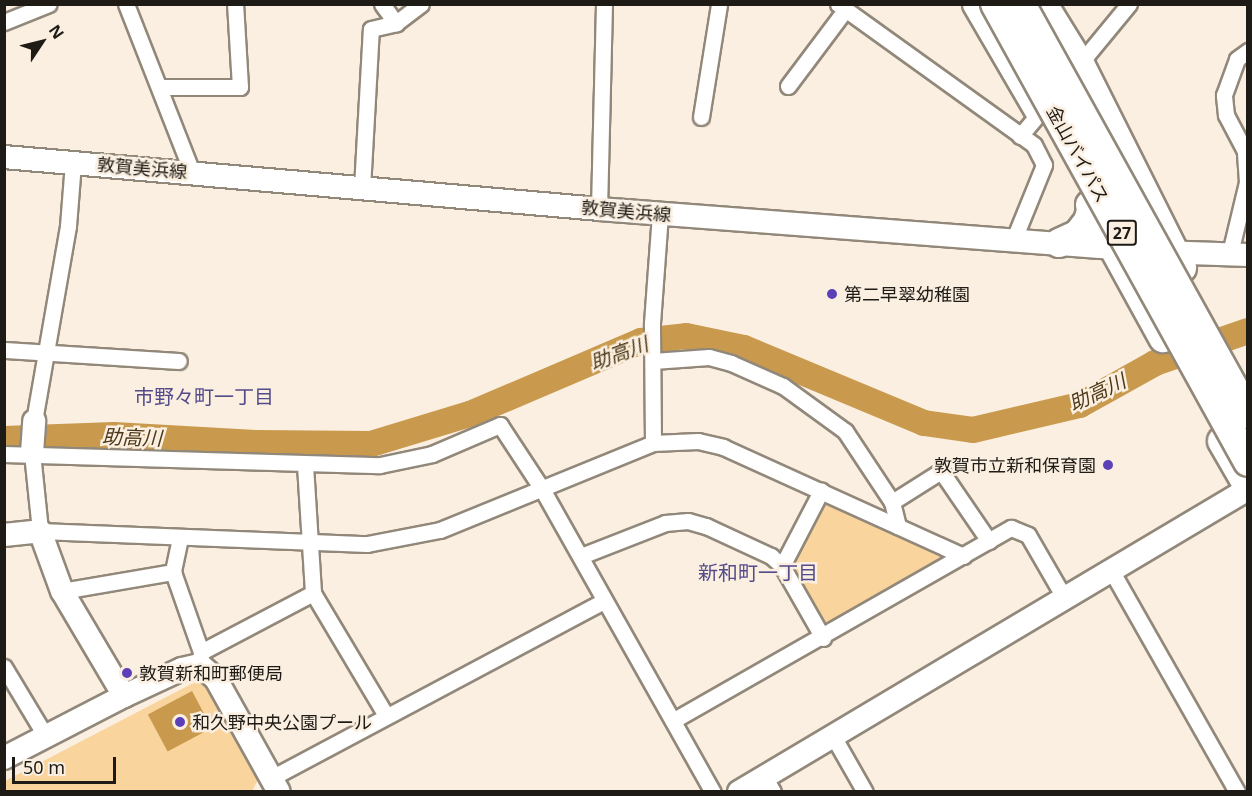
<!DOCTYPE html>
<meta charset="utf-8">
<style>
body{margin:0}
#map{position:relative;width:1252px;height:796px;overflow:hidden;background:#faefe0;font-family:"Noto Sans","Noto Sans JP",sans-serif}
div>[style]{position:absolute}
.green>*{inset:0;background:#f9d49c}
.water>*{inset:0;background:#c99a4d;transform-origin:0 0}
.river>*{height:26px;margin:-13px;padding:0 13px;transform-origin:13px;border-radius:13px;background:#c99a4d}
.roads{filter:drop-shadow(2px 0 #92887a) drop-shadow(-2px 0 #92887a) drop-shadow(0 2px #92887a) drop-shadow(0 -2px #92887a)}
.street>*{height:15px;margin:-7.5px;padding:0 7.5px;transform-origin:7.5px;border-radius:7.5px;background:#fff}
.secondary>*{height:22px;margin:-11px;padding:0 11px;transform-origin:11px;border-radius:11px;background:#fff}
.highway>*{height:28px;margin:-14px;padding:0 14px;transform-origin:14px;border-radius:14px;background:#fff}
.bridges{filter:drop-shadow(2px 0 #92887a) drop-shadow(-2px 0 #92887a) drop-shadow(0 2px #92887a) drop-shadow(0 -2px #92887a)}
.highway-bridge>*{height:28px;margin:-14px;padding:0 14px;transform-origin:14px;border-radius:14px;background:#fff}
.dots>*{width:16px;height:16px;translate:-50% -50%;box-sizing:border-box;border:3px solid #faefe0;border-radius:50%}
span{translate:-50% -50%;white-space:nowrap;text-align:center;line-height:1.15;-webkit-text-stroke:5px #faefe0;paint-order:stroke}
.shield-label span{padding:2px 4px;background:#faefe0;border:2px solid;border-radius:4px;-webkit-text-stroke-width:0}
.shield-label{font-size:16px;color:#1e1a15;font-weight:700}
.street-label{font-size:18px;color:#1e1a15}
.poi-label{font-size:18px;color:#1e1a15}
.left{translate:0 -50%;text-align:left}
.right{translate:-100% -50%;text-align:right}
.water-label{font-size:20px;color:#4c3817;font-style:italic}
.neighbourhood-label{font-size:20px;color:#544c8a}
.frame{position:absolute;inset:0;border:6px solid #1e1a15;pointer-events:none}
.north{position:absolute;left:12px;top:12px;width:60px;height:60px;-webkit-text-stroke:4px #faefe0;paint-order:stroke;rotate:55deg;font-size:16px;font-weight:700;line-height:24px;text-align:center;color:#1e1a15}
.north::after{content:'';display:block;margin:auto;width:21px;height:27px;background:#1e1a15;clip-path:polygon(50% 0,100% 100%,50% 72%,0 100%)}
.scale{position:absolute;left:12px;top:757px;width:104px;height:27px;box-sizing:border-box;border:3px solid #1e1a15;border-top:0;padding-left:8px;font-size:18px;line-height:21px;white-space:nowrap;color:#1e1a15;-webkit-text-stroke:4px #faefe0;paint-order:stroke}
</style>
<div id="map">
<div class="green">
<div style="clip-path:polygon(825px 503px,941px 555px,940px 562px,834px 623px,821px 622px,791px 565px,818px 507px)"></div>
<div style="clip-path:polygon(199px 680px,210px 684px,261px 774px,252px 791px,5px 792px,5px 781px)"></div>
</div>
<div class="water">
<div style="left:192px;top:691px;width:42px;height:50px;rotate:62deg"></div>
</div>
<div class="river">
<div style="left:4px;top:439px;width:110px;rotate:-2.1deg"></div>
<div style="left:114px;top:435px;width:142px;rotate:3.2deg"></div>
<div style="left:256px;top:443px;width:115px;rotate:0.5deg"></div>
<div style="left:371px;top:444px;width:103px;rotate:-16.9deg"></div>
<div style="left:470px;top:414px;width:186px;rotate:-23.1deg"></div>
<div style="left:641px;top:341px;width:45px;rotate:-6.3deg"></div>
<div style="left:686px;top:336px;width:59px;rotate:11.7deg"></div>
<div style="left:744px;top:348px;width:195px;rotate:22.6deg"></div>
<div style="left:924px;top:423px;width:49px;rotate:8.1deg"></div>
<div style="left:973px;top:430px;width:110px;rotate:-13.2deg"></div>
<div style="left:1080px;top:405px;width:86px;rotate:-29.2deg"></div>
<div style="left:1155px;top:363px;width:98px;rotate:-19deg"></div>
</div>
<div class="roads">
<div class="street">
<div style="left:126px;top:4px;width:180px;rotate:68.6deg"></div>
<div style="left:382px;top:4px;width:24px;rotate:54deg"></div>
<div style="left:838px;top:4px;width:241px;rotate:35.7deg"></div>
<div style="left:1034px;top:145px;width:22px;rotate:63deg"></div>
<div style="left:1044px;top:165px;width:80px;rotate:112.1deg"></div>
<div style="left:4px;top:22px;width:48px;rotate:-21.8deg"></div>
<div style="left:1077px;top:67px;width:82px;rotate:-50.5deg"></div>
<div style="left:788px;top:86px;width:95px;rotate:-53.1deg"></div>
<div style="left:161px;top:87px;width:79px"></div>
<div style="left:240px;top:87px;width:83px;rotate:-93.4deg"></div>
<div style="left:701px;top:117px;width:114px;rotate:-80.9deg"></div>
<div style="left:1020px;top:136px;width:39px;rotate:-50deg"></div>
<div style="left:362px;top:188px;width:159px;rotate:-86.8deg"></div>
<div style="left:371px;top:29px;width:26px;rotate:-13deg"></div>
<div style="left:396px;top:23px;width:31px;rotate:-37deg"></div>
<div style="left:599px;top:209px;width:205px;rotate:-88.6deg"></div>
<div style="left:1230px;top:253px;width:73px;rotate:-76.5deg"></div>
<div style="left:1247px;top:182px;width:31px;rotate:-94deg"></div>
<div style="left:1245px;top:151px;width:41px;rotate:-117.8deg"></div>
<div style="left:1226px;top:115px;width:20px;rotate:-96deg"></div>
<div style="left:1224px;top:95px;width:38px;rotate:-70deg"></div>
<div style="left:1237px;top:59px;width:14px;rotate:-36deg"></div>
<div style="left:4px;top:350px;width:175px;rotate:3.6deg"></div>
<div style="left:653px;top:361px;width:56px;rotate:-4.1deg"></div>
<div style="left:709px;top:357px;width:23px;rotate:15deg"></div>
<div style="left:731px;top:363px;width:57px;rotate:23.9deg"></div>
<div style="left:783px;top:386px;width:77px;rotate:36deg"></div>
<div style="left:845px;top:431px;width:85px;rotate:56.5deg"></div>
<div style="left:892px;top:502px;width:25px;rotate:76deg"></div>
<div style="left:34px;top:421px;width:198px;rotate:-80.1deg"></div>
<div style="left:68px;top:226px;width:64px;rotate:-85.5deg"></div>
<div style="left:653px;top:443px;width:120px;rotate:-90.5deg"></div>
<div style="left:652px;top:323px;width:109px;rotate:-85.8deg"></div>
<div style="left:32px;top:453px;width:78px;rotate:84.1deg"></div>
<div style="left:40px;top:531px;width:327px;rotate:2.3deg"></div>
<div style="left:367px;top:544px;width:74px;rotate:-10.9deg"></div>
<div style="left:440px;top:530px;width:230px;rotate:-22.2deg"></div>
<div style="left:653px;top:443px;width:45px;rotate:-2.5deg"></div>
<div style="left:698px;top:441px;width:26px;rotate:13deg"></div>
<div style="left:723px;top:447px;width:264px;rotate:24.4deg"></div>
<div style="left:4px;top:454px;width:376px;rotate:1.7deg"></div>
<div style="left:380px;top:465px;width:53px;rotate:-11.9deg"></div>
<div style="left:432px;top:454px;width:74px;rotate:-23.1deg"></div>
<div style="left:500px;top:425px;width:77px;rotate:56.7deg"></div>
<div style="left:542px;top:489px;width:348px;rotate:60.6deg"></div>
<div style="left:305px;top:465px;width:128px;rotate:86.4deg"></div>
<div style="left:313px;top:593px;width:141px;rotate:59.2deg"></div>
<div style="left:892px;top:502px;width:58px;rotate:-32.3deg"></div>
<div style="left:941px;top:471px;width:85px;rotate:55.6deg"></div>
<div style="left:180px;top:538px;width:35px;rotate:102deg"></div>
<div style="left:173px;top:572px;width:85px;rotate:70.7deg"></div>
<div style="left:201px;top:652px;width:13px;rotate:94deg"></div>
<div style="left:581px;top:556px;width:90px;rotate:-21.4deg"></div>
<div style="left:665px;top:523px;width:23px;rotate:-5deg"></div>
<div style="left:688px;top:521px;width:19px;rotate:16deg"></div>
<div style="left:706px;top:526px;width:72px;rotate:24.8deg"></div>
<div style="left:771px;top:556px;width:15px;rotate:42deg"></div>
<div style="left:782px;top:566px;width:85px;rotate:-62.5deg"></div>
<div style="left:782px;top:566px;width:83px;rotate:60.3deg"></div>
<div style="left:1111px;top:570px;width:255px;rotate:60.4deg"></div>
<div style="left:62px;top:591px;width:113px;rotate:-9.7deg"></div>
<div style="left:201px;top:652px;width:127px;rotate:-27.8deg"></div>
<div style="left:4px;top:667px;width:82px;rotate:59deg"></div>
<div style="left:674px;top:720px;width:388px;rotate:-29.7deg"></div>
<div style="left:1011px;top:528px;width:18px;rotate:22deg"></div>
<div style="left:1028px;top:535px;width:74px;rotate:60deg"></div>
<div style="left:833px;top:736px;width:64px;rotate:60.3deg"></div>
<div style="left:271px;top:778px;width:377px;rotate:-28deg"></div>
<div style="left:765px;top:778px;width:16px;rotate:60deg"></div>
</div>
<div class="secondary">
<div style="left:4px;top:157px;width:597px;rotate:4.99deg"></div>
<div style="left:599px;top:209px;width:529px;rotate:4.34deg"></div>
<div style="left:1159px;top:252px;width:89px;rotate:1.9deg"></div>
<div style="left:32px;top:453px;width:32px;rotate:-86deg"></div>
<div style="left:4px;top:535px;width:36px;rotate:-6deg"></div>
<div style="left:40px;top:531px;width:64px;rotate:69.9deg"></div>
<div style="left:62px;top:591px;width:122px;rotate:59.4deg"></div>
<div style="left:4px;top:758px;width:135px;rotate:-27.3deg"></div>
<div style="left:124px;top:696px;width:64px;rotate:-25deg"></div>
<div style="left:182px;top:669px;width:18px;rotate:-13deg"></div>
<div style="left:200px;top:665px;width:21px;rotate:41deg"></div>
<div style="left:216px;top:679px;width:129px;rotate:60.9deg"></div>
<div style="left:739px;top:792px;width:592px;rotate:-30.76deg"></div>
</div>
<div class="highway">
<div style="left:977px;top:4px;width:121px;rotate:59.8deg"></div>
<div style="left:1043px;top:4px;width:70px;rotate:58.3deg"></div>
<div style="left:1080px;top:64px;width:228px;rotate:63.4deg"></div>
<div style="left:1090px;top:205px;width:152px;rotate:61.2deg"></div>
<div style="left:1059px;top:243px;width:21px;rotate:-25deg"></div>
<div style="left:1078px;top:234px;width:16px;rotate:-52deg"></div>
<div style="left:1088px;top:221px;width:15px;rotate:-74deg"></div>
<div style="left:1222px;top:441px;width:52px;rotate:60deg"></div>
</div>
</div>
<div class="bridges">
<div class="highway-bridge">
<div style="left:995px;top:4px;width:523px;rotate:61.08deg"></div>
<div style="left:1021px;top:4px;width:469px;rotate:61deg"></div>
</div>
</div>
<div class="dots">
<div style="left:832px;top:294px;background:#5b40b8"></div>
<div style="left:1108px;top:465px;background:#5b40b8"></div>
<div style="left:127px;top:673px;background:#5b40b8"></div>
<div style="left:180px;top:722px;background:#5b40b8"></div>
</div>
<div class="shield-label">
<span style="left:1122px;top:233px">27</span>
</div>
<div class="street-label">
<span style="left:1078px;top:154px;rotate:61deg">金山バイパス</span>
<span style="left:142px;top:168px;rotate:5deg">敦賀美浜線</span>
<span style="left:626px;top:211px;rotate:5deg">敦賀美浜線</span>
</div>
<div class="poi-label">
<span class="left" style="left:844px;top:294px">第二早翠幼稚園</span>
<span class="right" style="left:1096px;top:465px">敦賀市立新和保育園</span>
<span class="left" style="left:139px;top:673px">敦賀新和町郵便局</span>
<span class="left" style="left:192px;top:722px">和久野中央公園プール</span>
</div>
<div class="water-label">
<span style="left:619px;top:353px;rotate:-20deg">助高川</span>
<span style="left:1097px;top:392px;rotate:-25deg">助高川</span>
<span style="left:132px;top:437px;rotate:2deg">助高川</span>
</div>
<div class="neighbourhood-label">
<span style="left:204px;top:396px">市野々町一丁目</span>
<span style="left:758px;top:572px">新和町一丁目</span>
</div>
<div class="frame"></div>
<div class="north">N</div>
<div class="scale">50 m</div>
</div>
